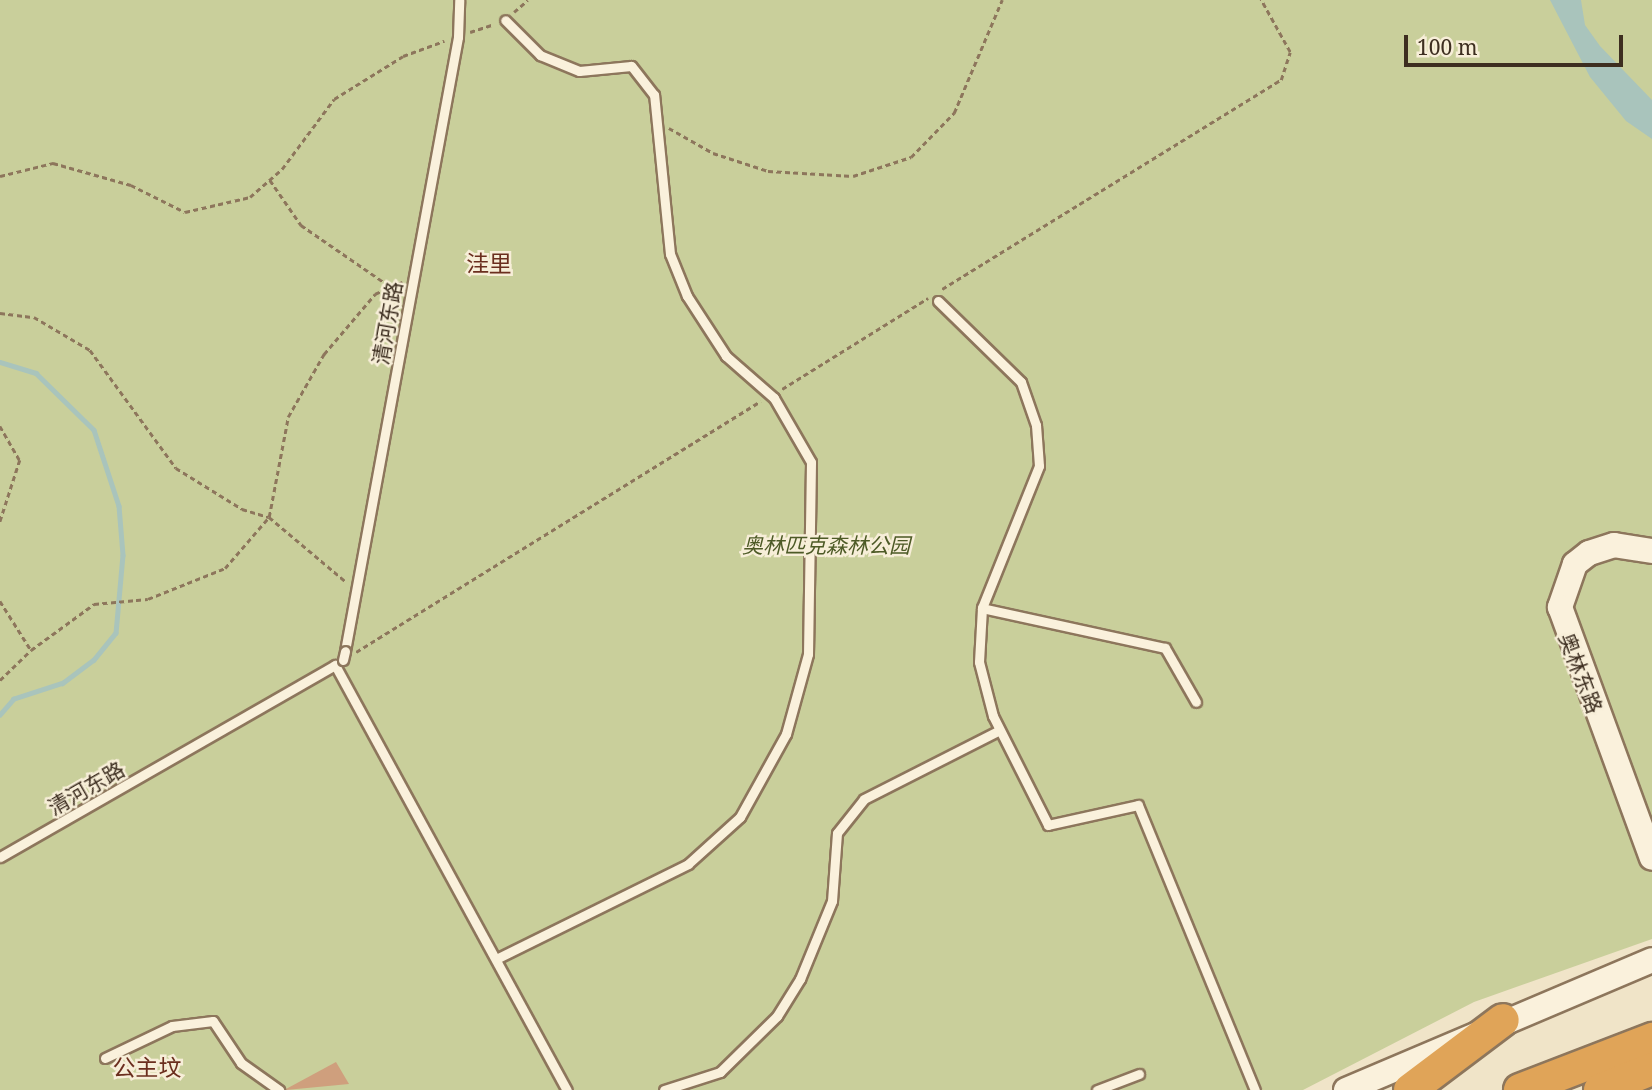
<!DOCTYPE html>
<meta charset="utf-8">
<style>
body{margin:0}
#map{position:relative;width:1652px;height:1090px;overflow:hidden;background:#f0e4c8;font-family:"Noto Serif","Noto Sans SC",serif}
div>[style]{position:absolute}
.green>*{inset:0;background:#c9cf9b}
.water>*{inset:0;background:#a9c4bc}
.stream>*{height:4.5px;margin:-2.25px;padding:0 2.25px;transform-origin:2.25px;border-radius:2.25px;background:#a9c4bc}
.building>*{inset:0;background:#cf9f7d}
.path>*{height:2.5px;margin-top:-1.25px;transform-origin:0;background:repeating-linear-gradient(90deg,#8d765c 0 5px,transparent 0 8.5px)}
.roads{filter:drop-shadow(2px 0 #8d765c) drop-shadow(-2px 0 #8d765c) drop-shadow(0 2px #8d765c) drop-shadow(0 -2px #8d765c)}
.lane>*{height:9px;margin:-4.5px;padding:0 4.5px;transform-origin:4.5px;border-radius:4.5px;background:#faf1dc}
.secondary>*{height:24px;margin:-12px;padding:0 12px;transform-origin:12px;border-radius:12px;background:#faf1dc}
.highway>*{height:32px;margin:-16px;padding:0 16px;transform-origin:16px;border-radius:16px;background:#e0a458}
.bridges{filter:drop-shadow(2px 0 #8d765c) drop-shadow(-2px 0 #8d765c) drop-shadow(0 2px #8d765c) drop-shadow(0 -2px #8d765c)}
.lane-bridge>*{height:9px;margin:-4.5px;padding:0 4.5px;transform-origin:4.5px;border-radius:4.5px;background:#faf1dc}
span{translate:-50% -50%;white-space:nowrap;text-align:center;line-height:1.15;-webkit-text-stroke:5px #f7eed8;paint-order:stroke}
.street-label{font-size:21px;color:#3d2e20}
.park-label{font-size:21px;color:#4d5a26;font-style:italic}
.neighbourhood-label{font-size:23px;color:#6b2e1e}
.scale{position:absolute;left:1404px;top:35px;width:219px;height:32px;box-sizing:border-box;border:4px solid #3d2e20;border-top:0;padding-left:9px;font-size:21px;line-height:24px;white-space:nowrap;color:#3d2e20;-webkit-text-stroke:5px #f7eed8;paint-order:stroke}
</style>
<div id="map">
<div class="green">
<div style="clip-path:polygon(0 0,1652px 0,1652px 939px,1474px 1002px,1303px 1090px,0 1090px)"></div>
</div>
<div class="water">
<div style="clip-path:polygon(1550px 0,1581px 0,1585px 25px,1600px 46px,1652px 100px,1652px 139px,1626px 121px,1590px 77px)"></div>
</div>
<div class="stream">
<div style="left:0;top:362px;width:38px;rotate:17deg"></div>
<div style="left:36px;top:373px;width:81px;rotate:44.5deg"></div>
<div style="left:94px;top:430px;width:80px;rotate:71.8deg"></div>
<div style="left:119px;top:506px;width:49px;rotate:85.3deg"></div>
<div style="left:123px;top:555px;width:78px;rotate:95.1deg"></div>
<div style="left:116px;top:633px;width:35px;rotate:129deg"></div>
<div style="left:94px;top:660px;width:39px;rotate:143deg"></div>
<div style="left:63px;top:683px;width:52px;rotate:161.9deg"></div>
<div style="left:14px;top:699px;width:21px;rotate:131deg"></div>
</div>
<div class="building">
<div style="clip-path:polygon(336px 1062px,349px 1084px,286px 1090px,286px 1089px)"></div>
</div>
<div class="path">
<div style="left:514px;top:12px;width:18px;rotate:-41deg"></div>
<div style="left:470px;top:32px;width:25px;rotate:-18deg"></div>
<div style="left:669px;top:128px;width:51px;rotate:29.6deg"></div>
<div style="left:713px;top:153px;width:58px;rotate:18.1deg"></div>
<div style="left:768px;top:171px;width:85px;rotate:3.4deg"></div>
<div style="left:853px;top:176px;width:61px;rotate:-18.1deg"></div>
<div style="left:911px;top:157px;width:62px;rotate:-45.7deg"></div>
<div style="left:954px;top:113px;width:123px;rotate:-67deg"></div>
<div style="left:0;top:176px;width:55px;rotate:-13.8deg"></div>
<div style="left:53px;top:163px;width:81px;rotate:15.8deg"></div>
<div style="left:131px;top:185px;width:60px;rotate:26.6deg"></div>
<div style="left:185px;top:212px;width:67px;rotate:-13deg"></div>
<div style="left:250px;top:197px;width:43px;rotate:-41.2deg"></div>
<div style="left:282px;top:169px;width:87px;rotate:-53.4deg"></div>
<div style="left:334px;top:99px;width:81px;rotate:-31.9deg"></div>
<div style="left:403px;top:56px;width:44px;rotate:-20.1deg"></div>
<div style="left:270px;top:180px;width:55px;rotate:55.4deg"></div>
<div style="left:301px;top:225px;width:102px;rotate:34.6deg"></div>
<div style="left:942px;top:289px;width:398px;rotate:-31.7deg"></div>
<div style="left:1281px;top:80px;width:29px;rotate:-72deg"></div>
<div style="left:1290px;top:52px;width:60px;rotate:-119.1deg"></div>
<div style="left:0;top:313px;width:34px;rotate:7deg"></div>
<div style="left:34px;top:317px;width:65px;rotate:30.5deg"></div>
<div style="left:90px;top:350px;width:146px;rotate:53.9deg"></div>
<div style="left:176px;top:468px;width:78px;rotate:31.8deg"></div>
<div style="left:242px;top:509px;width:28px;rotate:17deg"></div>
<div style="left:269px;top:517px;width:99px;rotate:40.1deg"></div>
<div style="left:782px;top:389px;width:172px;rotate:-31.9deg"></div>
<div style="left:0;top:426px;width:39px;rotate:60deg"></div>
<div style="left:20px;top:460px;width:65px;rotate:107.9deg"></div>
<div style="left:0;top:601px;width:58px;rotate:57.7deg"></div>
<div style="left:31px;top:650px;width:78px;rotate:-36.1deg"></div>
<div style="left:94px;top:604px;width:54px;rotate:-5.3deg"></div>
<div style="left:148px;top:599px;width:83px;rotate:-21.9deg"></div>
<div style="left:225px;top:568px;width:67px;rotate:-49.2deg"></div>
<div style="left:269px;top:517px;width:102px;rotate:-79.2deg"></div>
<div style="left:288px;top:417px;width:73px;rotate:-60.3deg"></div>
<div style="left:324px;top:354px;width:79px;rotate:-49.6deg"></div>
<div style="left:375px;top:294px;width:30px;rotate:-24deg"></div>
<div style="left:356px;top:652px;width:476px;rotate:-31.8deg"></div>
<div style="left:0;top:680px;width:43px;rotate:-44.1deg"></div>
</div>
<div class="roads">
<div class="lane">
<div style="left:938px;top:301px;width:116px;rotate:44.3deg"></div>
<div style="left:1021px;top:382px;width:46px;rotate:70.8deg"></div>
<div style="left:1036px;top:425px;width:41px;rotate:85.8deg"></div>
<div style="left:1039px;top:466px;width:153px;rotate:111.9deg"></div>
<div style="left:982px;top:608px;width:54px;rotate:93.2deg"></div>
<div style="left:979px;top:662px;width:56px;rotate:75.5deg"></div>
<div style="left:993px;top:716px;width:122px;rotate:63.2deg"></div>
<div style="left:1048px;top:825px;width:92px;rotate:-12.5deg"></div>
<div style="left:1138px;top:805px;width:308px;rotate:67.7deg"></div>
<div style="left:982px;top:608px;width:187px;rotate:12.3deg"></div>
<div style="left:1165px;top:648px;width:62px;rotate:60.1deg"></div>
<div style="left:345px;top:651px;width:624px;rotate:-79.57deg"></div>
<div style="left:458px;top:37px;width:37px;rotate:-88deg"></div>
<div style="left:0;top:857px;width:386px;rotate:-29.8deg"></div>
<div style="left:335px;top:665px;width:484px;rotate:61.4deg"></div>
<div style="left:496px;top:959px;width:214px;rotate:-26.3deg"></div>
<div style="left:688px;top:864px;width:70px;rotate:-42.1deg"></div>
<div style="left:740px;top:817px;width:95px;rotate:-61deg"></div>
<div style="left:786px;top:734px;width:83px;rotate:-74.6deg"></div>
<div style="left:808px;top:654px;width:192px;rotate:-89.1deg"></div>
<div style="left:811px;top:462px;width:74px;rotate:-120deg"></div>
<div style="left:774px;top:398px;width:64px;rotate:-138.8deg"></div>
<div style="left:726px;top:356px;width:72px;rotate:-123deg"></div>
<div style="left:687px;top:296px;width:45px;rotate:-112deg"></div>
<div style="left:670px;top:254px;width:160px;rotate:-95.7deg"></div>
<div style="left:654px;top:95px;width:37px;rotate:-128deg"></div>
<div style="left:631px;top:66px;width:52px;rotate:174.5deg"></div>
<div style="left:579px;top:71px;width:42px;rotate:-157.7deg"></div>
<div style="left:540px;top:55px;width:49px;rotate:-135deg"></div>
<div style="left:105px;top:1058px;width:74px;rotate:-25.5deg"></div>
<div style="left:172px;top:1026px;width:41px;rotate:-7deg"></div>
<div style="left:213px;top:1021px;width:50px;rotate:56.3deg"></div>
<div style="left:241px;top:1063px;width:47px;rotate:35.4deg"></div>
<div style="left:664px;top:1090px;width:59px;rotate:-17.8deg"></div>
<div style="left:720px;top:1072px;width:80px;rotate:-44.5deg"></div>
<div style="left:777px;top:1016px;width:44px;rotate:-58.1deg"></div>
<div style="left:800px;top:979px;width:84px;rotate:-67.7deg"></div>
<div style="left:832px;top:901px;width:68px;rotate:-85.8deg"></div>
<div style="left:837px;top:833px;width:43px;rotate:-51.5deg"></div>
<div style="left:864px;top:799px;width:150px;rotate:-26.9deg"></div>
<div style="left:1097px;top:1090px;width:45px;rotate:-20.9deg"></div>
</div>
<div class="secondary">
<div style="left:1652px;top:551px;width:38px;rotate:-171deg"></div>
<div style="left:1614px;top:545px;width:26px;rotate:162deg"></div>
<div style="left:1589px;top:553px;width:18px;rotate:142deg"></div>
<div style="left:1575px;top:564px;width:46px;rotate:109.2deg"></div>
<div style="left:1560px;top:607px;width:267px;rotate:69.9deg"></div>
<div style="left:1346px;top:1090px;width:332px;rotate:-23deg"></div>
</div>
<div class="highway">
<div style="left:1410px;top:1090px;width:116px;rotate:-37deg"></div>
<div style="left:1520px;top:1090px;width:142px;rotate:-21.1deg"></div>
<div style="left:1600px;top:1090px;width:56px;rotate:-22deg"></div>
</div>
</div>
<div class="bridges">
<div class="lane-bridge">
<div style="left:343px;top:660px;width:9px;rotate:-77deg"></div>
</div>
</div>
<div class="street-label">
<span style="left:387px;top:323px;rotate:-80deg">清河东路</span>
<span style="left:1581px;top:673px;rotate:69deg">奥林东路</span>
<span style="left:86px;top:788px;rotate:-30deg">清河东路</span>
</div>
<div class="park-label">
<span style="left:826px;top:545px">奥林匹克森林公园</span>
</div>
<div class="neighbourhood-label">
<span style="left:489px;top:263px">洼里</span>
<span style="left:147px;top:1067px">公主坟</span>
</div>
<div class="scale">100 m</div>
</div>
